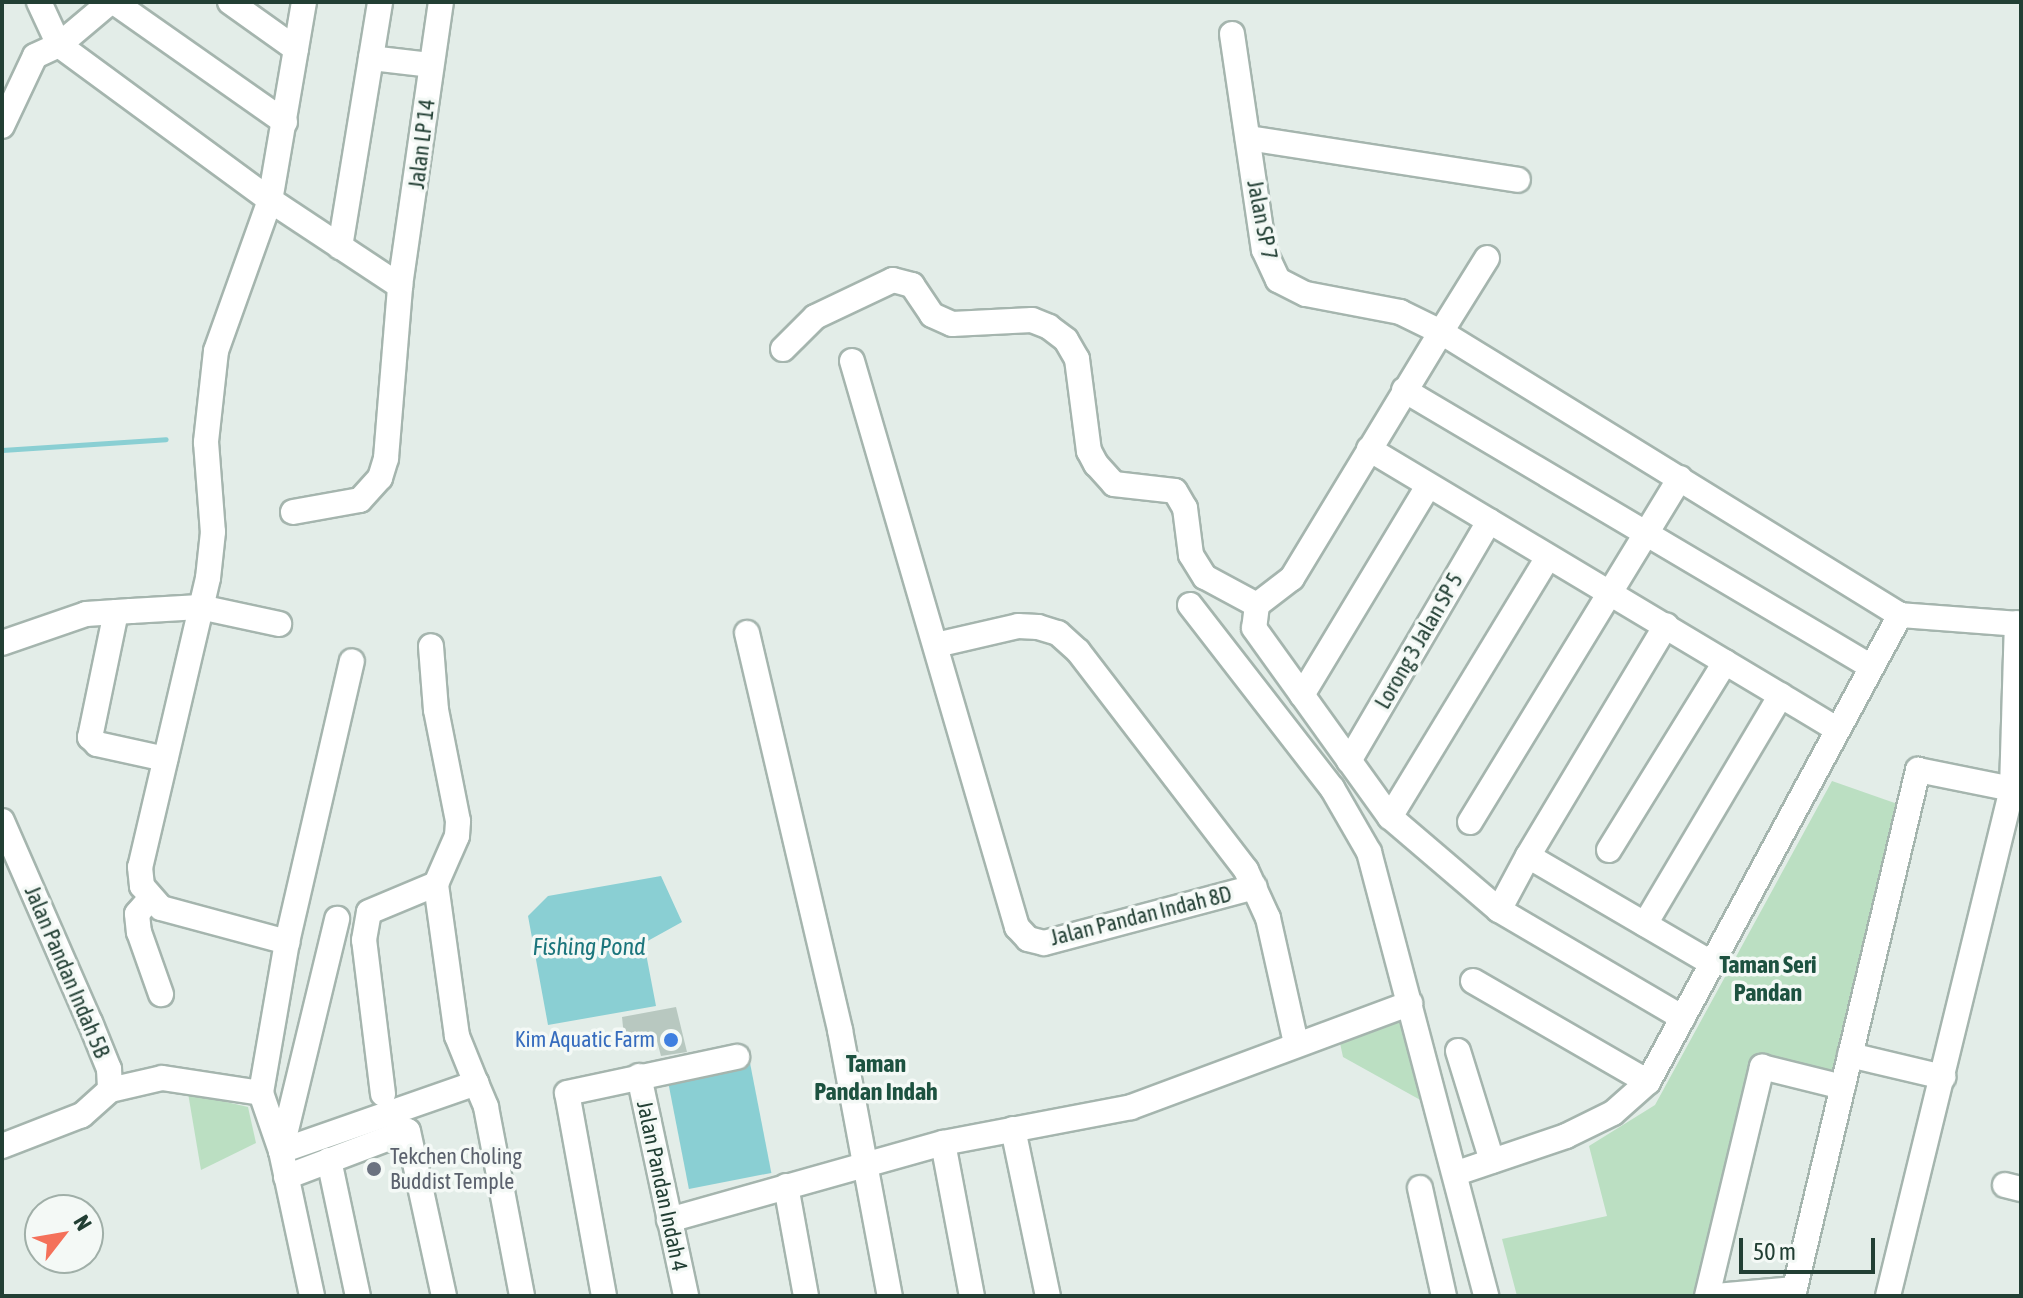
<!DOCTYPE html>
<style>
body{margin:0}
#map{position:relative;width:2023px;height:1298px;overflow:hidden;background:#e3ede8;font-family:"Asap Condensed",sans-serif}
div>[style]{position:absolute}
.green>*{inset:0;background:#bbdfc2}
.water>*{inset:0;background:#8acfd3;transform-origin:0 0}
.stream>*{height:5px;margin:-2.5px;padding:0 2.5px;transform-origin:2.5px;border-radius:2.5px;background:#8acfd3}
.building>*{inset:0;background:#b8c8c0}
.roads{filter:drop-shadow(2px 0 #a5b5ae) drop-shadow(-2px 0 #a5b5ae) drop-shadow(0 2px #a5b5ae) drop-shadow(0 -2px #a5b5ae)}
.minor>*{height:24px;margin:-12px;padding:0 12px;transform-origin:12px;border-radius:12px;background:#fff}
.dots>*{width:22px;height:22px;translate:-50% -50%;box-sizing:border-box;border:4px solid #f4f9f6;border-radius:50%}
span{translate:-50% -50%;white-space:nowrap;text-align:center;line-height:1.15;-webkit-text-stroke:7px #f4f9f6;paint-order:stroke}
.street-label{font-size:22px;color:#223f34}
.shop-label{font-size:22px;color:#366cbe}
.right{translate:-100% -50%;text-align:right}
.worship-label{font-size:22px;color:#5b616d}
.left{translate:0 -50%;text-align:left}
.water-label{font-size:24px;color:#1b757c;font-style:italic}
.neighbourhood-label{font-size:24px;color:#1d5240;font-weight:700}
.frame{position:absolute;inset:0;border:4px solid #223f34;pointer-events:none}
.north{position:absolute;left:24px;top:1194px;width:80px;height:80px;box-sizing:border-box;background:#f4f9f6;border:2px solid #a0afa8;border-radius:50%;rotate:59deg;font-size:22px;font-weight:700;line-height:32px;text-align:center;color:#223f34}
.north::after{content:'';display:block;margin:auto;width:28px;height:36px;background:#f4715a;clip-path:polygon(50% 0,100% 100%,50% 72%,0 100%)}
.scale{position:absolute;left:1739px;top:1238px;width:136px;height:36px;box-sizing:border-box;border:4px solid #223f34;border-top:0;padding-left:10px;font-size:24px;line-height:28px;white-space:nowrap;color:#223f34;-webkit-text-stroke:6px #f4f9f6;paint-order:stroke}
</style>
<div id="map">
<div class="green">
<div style="clip-path:polygon(1832px 781px,1909px 808px,1835px 1085px,1762px 1067px,1707px 1296px,1517px 1296px,1502px 1239px,1607px 1216px,1589px 1146px,1655px 1105px)"></div>
<div style="clip-path:polygon(1401px 1021px,1424px 1102px,1343px 1057px,1340px 1043px)"></div>
<div style="clip-path:polygon(188px 1093px,248px 1107px,256px 1143px,201px 1170px)"></div>
</div>
<div class="water">
<div style="clip-path:polygon(661px 876px,682px 922px,644px 943px,656px 1006px,548px 1025px,528px 916px,548px 896px)"></div>
<div style="left:750px;top:1063px;width:112px;height:84px;rotate:79deg"></div>
</div>
<div class="stream">
<div style="left:2px;top:450px;width:164px;rotate:-3.8deg"></div>
</div>
<div class="building">
<div style="clip-path:polygon(676px 1007px,687px 1052px,661px 1056px,657px 1041px,625px 1047px,622px 1017px)"></div>
</div>
<div class="roads">
<div class="minor">
<div style="left:39px;top:2px;width:47px;rotate:65.1deg"></div>
<div style="left:59px;top:45px;width:262px;rotate:36.3deg"></div>
<div style="left:270px;top:200px;width:156px;rotate:33.5deg"></div>
<div style="left:114px;top:2px;width:209px;rotate:35.1deg"></div>
<div style="left:230px;top:2px;width:81px;rotate:35.5deg"></div>
<div style="left:304px;top:2px;width:201px;rotate:99.7deg"></div>
<div style="left:270px;top:200px;width:160px;rotate:109.7deg"></div>
<div style="left:216px;top:351px;width:92px;rotate:96.3deg"></div>
<div style="left:206px;top:442px;width:90px;rotate:85.6deg"></div>
<div style="left:213px;top:532px;width:46px;rotate:96.2deg"></div>
<div style="left:208px;top:578px;width:297px;rotate:103.2deg"></div>
<div style="left:140px;top:867px;width:19px;rotate:84deg"></div>
<div style="left:142px;top:886px;width:29px;rotate:49deg"></div>
<div style="left:161px;top:908px;width:131px;rotate:15.1deg"></div>
<div style="left:287px;top:942px;width:153px;rotate:99.8deg"></div>
<div style="left:261px;top:1093px;width:61px;rotate:71deg"></div>
<div style="left:281px;top:1151px;width:148px;rotate:77.9deg"></div>
<div style="left:1232px;top:34px;width:218px;rotate:81.6deg"></div>
<div style="left:1264px;top:250px;width:33px;rotate:65deg"></div>
<div style="left:1278px;top:280px;width:31px;rotate:27deg"></div>
<div style="left:1306px;top:294px;width:96px;rotate:10.8deg"></div>
<div style="left:1400px;top:312px;width:46px;rotate:26deg"></div>
<div style="left:1441px;top:332px;width:87px;rotate:-58.1deg"></div>
<div style="left:371px;top:58px;width:60px;rotate:6.7deg"></div>
<div style="left:2px;top:126px;width:77px;rotate:-64.8deg"></div>
<div style="left:35px;top:56px;width:26px;rotate:-25deg"></div>
<div style="left:59px;top:45px;width:67px;rotate:-40.1deg"></div>
<div style="left:1248px;top:138px;width:273px;rotate:8.8deg"></div>
<div style="left:340px;top:247px;width:248px;rotate:-80.7deg"></div>
<div style="left:783px;top:349px;width:45px;rotate:-45deg"></div>
<div style="left:815px;top:317px;width:86px;rotate:-25.4deg"></div>
<div style="left:893px;top:280px;width:20px;rotate:15deg"></div>
<div style="left:912px;top:285px;width:36px;rotate:56deg"></div>
<div style="left:932px;top:315px;width:22px;rotate:24deg"></div>
<div style="left:952px;top:324px;width:80px;rotate:-2.9deg"></div>
<div style="left:1032px;top:320px;width:18px;rotate:22deg"></div>
<div style="left:1049px;top:327px;width:21px;rotate:37deg"></div>
<div style="left:1066px;top:340px;width:22px;rotate:60deg"></div>
<div style="left:1077px;top:359px;width:93px;rotate:82.6deg"></div>
<div style="left:1089px;top:451px;width:15px;rotate:62deg"></div>
<div style="left:1096px;top:464px;width:27px;rotate:48deg"></div>
<div style="left:1114px;top:484px;width:61px;rotate:6.5deg"></div>
<div style="left:1175px;top:491px;width:20px;rotate:60deg"></div>
<div style="left:1185px;top:508px;width:47px;rotate:82.7deg"></div>
<div style="left:1191px;top:555px;width:26px;rotate:58deg"></div>
<div style="left:1205px;top:577px;width:59px;rotate:28.3deg"></div>
<div style="left:852px;top:361px;width:590px;rotate:73.75deg"></div>
<div style="left:1017px;top:927px;width:16px;rotate:47deg"></div>
<div style="left:1028px;top:939px;width:16px;rotate:14deg"></div>
<div style="left:1044px;top:943px;width:218px;rotate:-14.9deg"></div>
<div style="left:1404px;top:390px;width:542px;rotate:30.64deg"></div>
<div style="left:1369px;top:449px;width:543px;rotate:30.91deg"></div>
<div style="left:293px;top:512px;width:68px;rotate:-10.2deg"></div>
<div style="left:360px;top:500px;width:30px;rotate:-48deg"></div>
<div style="left:380px;top:478px;width:21px;rotate:-73deg"></div>
<div style="left:386px;top:458px;width:173px;rotate:-85.3deg"></div>
<div style="left:400px;top:286px;width:287px;rotate:-81.8deg"></div>
<div style="left:1190px;top:605px;width:232px;rotate:52.2deg"></div>
<div style="left:1332px;top:788px;width:74px;rotate:60deg"></div>
<div style="left:1369px;top:852px;width:459px;rotate:75.2deg"></div>
<div style="left:116px;top:612px;width:128px;rotate:101.7deg"></div>
<div style="left:90px;top:737px;width:10px;rotate:45deg"></div>
<div style="left:97px;top:744px;width:70px;rotate:12.4deg"></div>
<div style="left:1900px;top:615px;width:121px;rotate:4.3deg"></div>
<div style="left:747px;top:633px;width:408px;rotate:76.8deg"></div>
<div style="left:840px;top:1030px;width:271px;rotate:79.4deg"></div>
<div style="left:2px;top:643px;width:89px;rotate:-19deg"></div>
<div style="left:86px;top:614px;width:45px;rotate:-3.8deg"></div>
<div style="left:131px;top:611px;width:69px;rotate:-3.3deg"></div>
<div style="left:200px;top:607px;width:81px;rotate:12.1deg"></div>
<div style="left:936px;top:645px;width:84px;rotate:-13deg"></div>
<div style="left:1018px;top:626px;width:20px;rotate:3deg"></div>
<div style="left:1038px;top:627px;width:21px;rotate:17deg"></div>
<div style="left:1058px;top:633px;width:27px;rotate:42deg"></div>
<div style="left:1078px;top:651px;width:276px;rotate:52.5deg"></div>
<div style="left:1246px;top:870px;width:53px;rotate:65.4deg"></div>
<div style="left:1268px;top:918px;width:128px;rotate:77.4deg"></div>
<div style="left:1302px;top:695px;width:244px;rotate:-58.9deg"></div>
<div style="left:1349px;top:761px;width:278px;rotate:-59.7deg"></div>
<div style="left:1390px;top:817px;width:304px;rotate:-58.7deg"></div>
<div style="left:2px;top:821px;width:219px;rotate:66.4deg"></div>
<div style="left:90px;top:1022px;width:51px;rotate:68deg"></div>
<div style="left:109px;top:1069px;width:21px;rotate:87deg"></div>
<div style="left:110px;top:1090px;width:38px;rotate:138deg"></div>
<div style="left:82px;top:1115px;width:86px;rotate:158.8deg"></div>
<div style="left:1470px;top:822px;width:403px;rotate:-58.6deg"></div>
<div style="left:1609px;top:850px;width:221px;rotate:-58.3deg"></div>
<div style="left:1528px;top:856px;width:269px;rotate:-59.1deg"></div>
<div style="left:149px;top:900px;width:18px;rotate:131deg"></div>
<div style="left:137px;top:914px;width:18px;rotate:84deg"></div>
<div style="left:139px;top:932px;width:66px;rotate:70.5deg"></div>
<div style="left:1499px;top:910px;width:61px;rotate:-61.8deg"></div>
<div style="left:1528px;top:856px;width:214px;rotate:30.3deg"></div>
<div style="left:1645px;top:924px;width:266px;rotate:-59.3deg"></div>
<div style="left:287px;top:942px;width:288px;rotate:-77deg"></div>
<div style="left:1473px;top:981px;width:202px;rotate:30deg"></div>
<div style="left:1458px;top:1051px;width:115px;rotate:72.8deg"></div>
<div style="left:1850px;top:1055px;width:96px;rotate:13.3deg"></div>
<div style="left:639px;top:1076px;width:225px;rotate:77.9deg"></div>
<div style="left:476px;top:1083px;width:26px;rotate:67deg"></div>
<div style="left:486px;top:1107px;width:192px;rotate:79.2deg"></div>
<div style="left:110px;top:1090px;width:53px;rotate:-13deg"></div>
<div style="left:162px;top:1078px;width:100px;rotate:8.6deg"></div>
<div style="left:383px;top:1094px;width:155px;rotate:-97deg"></div>
<div style="left:364px;top:940px;width:28px;rotate:-80deg"></div>
<div style="left:369px;top:912px;width:73px;rotate:-22.7deg"></div>
<div style="left:1013px;top:1129px;width:171px;rotate:78.2deg"></div>
<div style="left:943px;top:1143px;width:156px;rotate:79.3deg"></div>
<div style="left:281px;top:1151px;width:207px;rotate:-19.2deg"></div>
<div style="left:476px;top:1083px;width:51px;rotate:-112deg"></div>
<div style="left:457px;top:1036px;width:153px;rotate:-97.9deg"></div>
<div style="left:436px;top:884px;width:52px;rotate:-66.4deg"></div>
<div style="left:457px;top:836px;width:15px;rotate:-86deg"></div>
<div style="left:458px;top:821px;width:113px;rotate:-101.2deg"></div>
<div style="left:436px;top:710px;width:64px;rotate:-94.5deg"></div>
<div style="left:281px;top:1151px;width:239px;rotate:-76.4deg"></div>
<div style="left:329px;top:1160px;width:139px;rotate:78deg"></div>
<div style="left:1457px;top:1173px;width:115px;rotate:-18.7deg"></div>
<div style="left:1566px;top:1136px;width:52px;rotate:-26.1deg"></div>
<div style="left:1613px;top:1113px;width:47px;rotate:-41.5deg"></div>
<div style="left:1648px;top:1082px;width:531px;rotate:-61.65deg"></div>
<div style="left:1900px;top:615px;width:539px;rotate:-148.34deg"></div>
<div style="left:1441px;top:332px;width:288px;rotate:121.2deg"></div>
<div style="left:1292px;top:578px;width:44px;rotate:142.4deg"></div>
<div style="left:1257px;top:605px;width:23px;rotate:97deg"></div>
<div style="left:1254px;top:628px;width:233px;rotate:54.3deg"></div>
<div style="left:1390px;top:817px;width:143px;rotate:40.5deg"></div>
<div style="left:1499px;top:910px;width:213px;rotate:30.4deg"></div>
<div style="left:286px;top:1177px;width:130px;rotate:-20.7deg"></div>
<div style="left:408px;top:1131px;width:169px;rotate:77.7deg"></div>
<div style="left:2005px;top:1185px;width:16px;rotate:14deg"></div>
<div style="left:786px;top:1186px;width:112px;rotate:79.7deg"></div>
<div style="left:1420px;top:1188px;width:111px;rotate:77.5deg"></div>
<div style="left:669px;top:1220px;width:285px;rotate:-15.7deg"></div>
<div style="left:943px;top:1143px;width:191px;rotate:-10.8deg"></div>
<div style="left:1131px;top:1107px;width:298px;rotate:-20.4deg"></div>
<div style="left:604px;top:1296px;width:206px;rotate:-100.3deg"></div>
<div style="left:567px;top:1093px;width:174px;rotate:-12deg"></div>
<div style="left:1707px;top:1296px;width:236px;rotate:-76.5deg"></div>
<div style="left:1762px;top:1067px;width:83px;rotate:13.9deg"></div>
<div style="left:1716px;top:1296px;width:79px;rotate:-5.1deg"></div>
<div style="left:1793px;top:1296px;width:541px;rotate:-76.63deg"></div>
<div style="left:1918px;top:770px;width:96px;rotate:11.4deg"></div>
<div style="left:1888px;top:1296px;width:522px;rotate:-76.26deg"></div>
<div style="left:2012px;top:789px;width:166px;rotate:-88.3deg"></div>
</div>
</div>
<div class="dots">
<div style="left:671px;top:1040px;background:#3f7fe0"></div>
<div style="left:374px;top:1169px;background:#6b7280"></div>
</div>
<div class="street-label">
<span style="left:422px;top:144px;rotate:-83deg">Jalan LP 14</span>
<span style="left:1262px;top:220px;rotate:79deg">Jalan SP 7</span>
<span style="left:1419px;top:641px;rotate:-60deg">Lorong 3 Jalan SP 5</span>
<span style="left:1141px;top:916px;rotate:-14deg">Jalan Pandan Indah 8D</span>
<span style="left:67px;top:972px;rotate:67deg">Jalan Pandan Indah 5B</span>
<span style="left:662px;top:1186px;rotate:78deg">Jalan Pandan Indah 4</span>
</div>
<div class="shop-label">
<span class="right" style="left:655px;top:1040px">Kim Aquatic Farm</span>
</div>
<div class="worship-label">
<span class="left" style="left:390px;top:1169px">Tekchen Choling<br>Buddist Temple</span>
</div>
<div class="water-label">
<span style="left:589px;top:947px">Fishing Pond</span>
</div>
<div class="neighbourhood-label">
<span style="left:1768px;top:979px">Taman Seri<br>Pandan</span>
<span style="left:876px;top:1078px">Taman<br>Pandan Indah</span>
</div>
<div class="frame"></div>
<div class="north">N</div>
<div class="scale">50 m</div>
</div>
